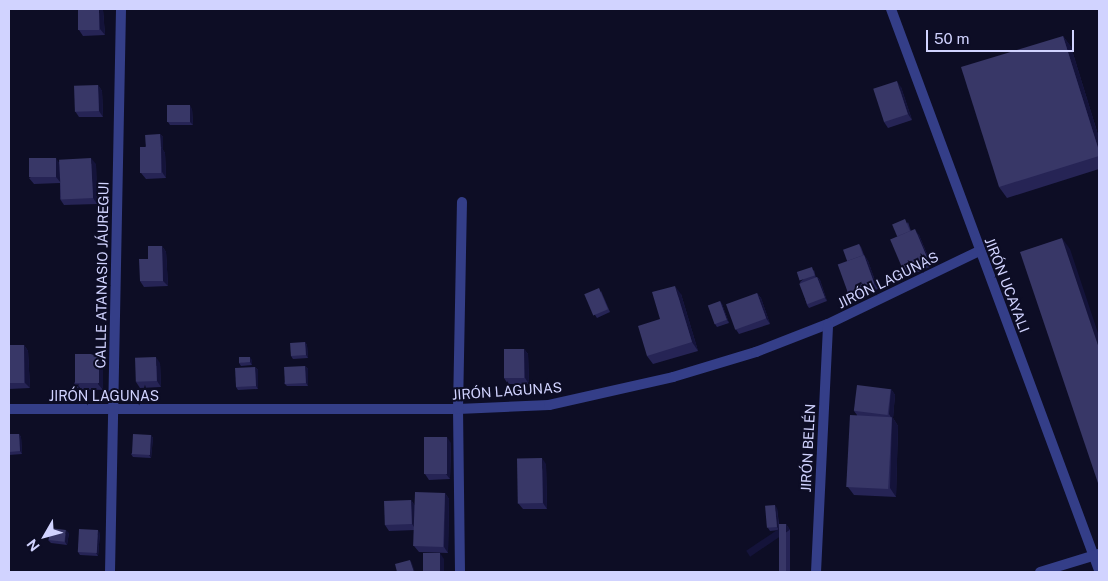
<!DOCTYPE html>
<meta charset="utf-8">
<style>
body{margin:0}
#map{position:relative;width:1108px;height:581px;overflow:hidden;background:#0d0d25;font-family:"Public Sans",sans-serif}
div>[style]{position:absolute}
.minor>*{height:10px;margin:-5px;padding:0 5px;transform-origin:5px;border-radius:5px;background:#343e88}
.tertiary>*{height:10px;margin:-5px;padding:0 5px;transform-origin:5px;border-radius:5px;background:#343e88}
.wall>*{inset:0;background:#262455}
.shaded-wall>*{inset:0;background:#14133a;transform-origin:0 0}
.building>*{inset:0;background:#383767;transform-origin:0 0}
span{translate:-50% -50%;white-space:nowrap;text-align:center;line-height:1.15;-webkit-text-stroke:4px #0d0d25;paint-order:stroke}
.street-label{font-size:14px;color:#d1d3ff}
.frame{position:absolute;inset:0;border:10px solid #d1d3ff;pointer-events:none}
.north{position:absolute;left:20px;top:511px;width:50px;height:50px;-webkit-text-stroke:4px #0d0d25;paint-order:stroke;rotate:232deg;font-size:14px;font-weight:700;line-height:20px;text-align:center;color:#d1d3ff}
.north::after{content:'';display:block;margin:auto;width:18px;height:22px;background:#d1d3ff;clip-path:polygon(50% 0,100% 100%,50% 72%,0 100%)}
.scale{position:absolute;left:926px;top:30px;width:148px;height:22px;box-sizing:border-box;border:2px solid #d1d3ff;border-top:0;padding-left:6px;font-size:15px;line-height:18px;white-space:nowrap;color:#d1d3ff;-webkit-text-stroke:4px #0d0d25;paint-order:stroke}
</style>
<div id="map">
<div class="minor">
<div style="left:891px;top:9px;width:598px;rotate:69.66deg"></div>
<div style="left:9px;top:409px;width:449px"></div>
<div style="left:458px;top:409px;width:91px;rotate:-2.5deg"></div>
<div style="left:549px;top:405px;width:127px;rotate:-12.7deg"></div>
<div style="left:673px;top:377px;width:87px;rotate:-16.8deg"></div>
<div style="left:756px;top:352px;width:77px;rotate:-21.3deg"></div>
<div style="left:828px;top:324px;width:168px;rotate:-25.8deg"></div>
<div style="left:110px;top:572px;width:563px;rotate:-88.88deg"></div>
<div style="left:460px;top:572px;width:163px;rotate:-90.7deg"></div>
<div style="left:458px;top:409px;width:207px;rotate:-88.9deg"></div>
<div style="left:816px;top:572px;width:248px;rotate:-87.2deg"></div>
</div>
<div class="tertiary">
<div style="left:1040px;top:572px;width:62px;rotate:-17deg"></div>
</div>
<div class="wall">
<div style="clip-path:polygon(103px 10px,105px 35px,83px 36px,79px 30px)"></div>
<div style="clip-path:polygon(1063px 36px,1071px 47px,1099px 138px,1099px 169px,1007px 198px,999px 187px)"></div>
<div style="clip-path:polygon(98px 85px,102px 91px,103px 117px,79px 117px,75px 111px)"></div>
<div style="clip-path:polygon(901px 87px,912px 120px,888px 128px,884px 122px)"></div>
<div style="clip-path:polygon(192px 109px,193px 125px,170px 125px,168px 122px)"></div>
<div style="clip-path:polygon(160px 134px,163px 137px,163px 150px,165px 153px,166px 178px,146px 179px,141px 173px,145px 147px)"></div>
<div style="clip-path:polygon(59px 162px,96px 164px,97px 204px,64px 205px,60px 199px,60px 183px,34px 184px,29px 178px)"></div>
<div style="clip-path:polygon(908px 222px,911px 231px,919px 235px,932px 266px,907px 277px,903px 271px,897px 237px)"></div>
<div style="clip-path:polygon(859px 244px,861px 247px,864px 255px,868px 261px,878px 289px,851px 298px,847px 292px,847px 260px)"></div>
<div style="clip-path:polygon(162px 246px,166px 252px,168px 286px,144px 287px,140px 281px,148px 259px)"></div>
<div style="clip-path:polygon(814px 270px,816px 278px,817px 277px,820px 280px,827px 301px,809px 308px,807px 305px,800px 282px)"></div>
<div style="clip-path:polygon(601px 291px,610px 312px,597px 318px,595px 315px)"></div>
<div style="clip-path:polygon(757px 293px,761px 298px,770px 324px,739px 334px,735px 328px)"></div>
<div style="clip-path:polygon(681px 294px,698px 351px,653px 364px,647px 356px,660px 319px)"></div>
<div style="clip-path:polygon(720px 301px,722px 304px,729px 323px,717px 327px,715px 324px)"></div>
<div style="clip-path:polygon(305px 342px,307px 345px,308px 358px,293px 359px,291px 356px)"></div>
<div style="clip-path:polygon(9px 345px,24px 345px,28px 351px,30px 388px,9px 389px)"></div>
<div style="clip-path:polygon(524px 349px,528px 354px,529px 384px,508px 384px,504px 378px)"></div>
<div style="clip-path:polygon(103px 360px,103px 390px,78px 389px,74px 383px)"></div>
<div style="clip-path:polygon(252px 360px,252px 365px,241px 366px,239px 363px)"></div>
<div style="clip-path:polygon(160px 363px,161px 387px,140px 388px,136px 382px)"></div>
<div style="clip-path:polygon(305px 366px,308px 369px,308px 386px,287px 386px,284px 383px)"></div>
<div style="clip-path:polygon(255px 367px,258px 370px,258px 389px,238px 390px,236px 387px)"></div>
<div style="clip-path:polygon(891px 389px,895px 395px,893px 418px,898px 426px,896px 497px,854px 495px,848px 487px,857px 415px,854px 411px)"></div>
<div style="clip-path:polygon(9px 434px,19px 434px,21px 437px,22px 454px,9px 455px)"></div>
<div style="clip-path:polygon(151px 435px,153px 438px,151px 458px,133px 457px,131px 454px)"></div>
<div style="clip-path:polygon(451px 443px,450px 479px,429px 480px,425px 474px)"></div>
<div style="clip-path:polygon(546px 464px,547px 509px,523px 509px,518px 503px)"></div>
<div style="clip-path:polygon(445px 493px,449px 499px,448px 553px,419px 552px,414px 546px,415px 530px,389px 531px,385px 525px,411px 500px,415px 506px)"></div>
<div style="clip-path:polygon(777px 508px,779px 524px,786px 524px,790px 530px,790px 572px,779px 572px,779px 530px,770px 531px,768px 528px)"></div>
<div style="clip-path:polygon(69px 533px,67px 545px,51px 543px,48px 540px)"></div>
<div style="clip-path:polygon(100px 533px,98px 556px,80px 555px,78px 552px)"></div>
</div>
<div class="shaded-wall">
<div style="clip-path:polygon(99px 9px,103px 9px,103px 10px,105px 35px,100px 29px)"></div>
<div style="clip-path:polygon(1063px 36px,1071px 47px,1099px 138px,1099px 151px)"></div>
<div style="clip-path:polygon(897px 81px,901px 87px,912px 120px,908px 114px)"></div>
<div style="clip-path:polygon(98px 85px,102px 91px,103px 117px,99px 111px)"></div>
<div style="clip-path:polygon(190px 105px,192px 109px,193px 125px,190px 122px)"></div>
<div style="clip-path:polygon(160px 134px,163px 137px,163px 150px,161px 147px)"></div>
<div style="clip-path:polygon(161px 147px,165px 153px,166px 178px,162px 172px)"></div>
<div style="clip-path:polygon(56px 158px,60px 164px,61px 183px,56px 177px)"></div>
<div style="clip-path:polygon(91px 158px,96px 164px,97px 204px,93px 198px)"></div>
<div style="clip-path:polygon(915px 229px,919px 235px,932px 266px,928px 260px)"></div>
<div style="clip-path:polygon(1062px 238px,1070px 249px,1099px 336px,1099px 348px)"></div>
<div style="clip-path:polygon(162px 246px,166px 252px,168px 286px,163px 281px)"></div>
<div style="clip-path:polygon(864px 255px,868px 261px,878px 289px,874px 283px)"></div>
<div style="clip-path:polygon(817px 277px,820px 280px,827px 301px,825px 298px)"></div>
<div style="clip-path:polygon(675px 286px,681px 294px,698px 351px,692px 342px)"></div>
<div style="clip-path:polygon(757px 293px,761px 298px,770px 324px,766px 318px)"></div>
<div style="clip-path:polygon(720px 301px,722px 304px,729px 323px,727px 320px)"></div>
<div style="clip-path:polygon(305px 342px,307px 345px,308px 358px,306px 355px)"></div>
<div style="clip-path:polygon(24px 345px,28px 351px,30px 388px,25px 383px)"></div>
<div style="clip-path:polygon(524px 349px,528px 354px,529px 384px,525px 378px)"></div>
<div style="clip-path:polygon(99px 354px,103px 360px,103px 390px,98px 384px)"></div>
<div style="clip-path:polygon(156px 357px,160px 363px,161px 387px,157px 381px)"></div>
<div style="clip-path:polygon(250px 357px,252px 360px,252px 365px,250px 362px)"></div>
<div style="clip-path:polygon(305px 366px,308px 369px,308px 386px,306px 383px)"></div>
<div style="clip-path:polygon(255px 367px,258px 370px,258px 389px,256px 386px)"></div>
<div style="clip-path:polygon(891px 389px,895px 395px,893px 418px,898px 426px,896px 497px,890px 488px,892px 419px,889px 414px)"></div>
<div style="clip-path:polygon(19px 434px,21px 437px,22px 454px,20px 451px)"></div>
<div style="clip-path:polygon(151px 435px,153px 438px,151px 458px,149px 455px)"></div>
<div style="clip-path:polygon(447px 437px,451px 443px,450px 479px,446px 474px)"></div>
<div style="clip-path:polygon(542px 458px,546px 464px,547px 509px,543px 503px)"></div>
<div style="clip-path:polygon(445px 493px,449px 499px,448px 553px,444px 547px)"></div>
<div style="clip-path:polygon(411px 500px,415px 506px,416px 530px,412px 524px)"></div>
<div style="clip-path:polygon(775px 505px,777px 508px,779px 530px,777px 527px)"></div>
<div style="left:786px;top:524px;width:7px;height:48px;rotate:56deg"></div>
<div style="clip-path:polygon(66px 530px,69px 533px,67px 545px,65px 542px)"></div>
<div style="clip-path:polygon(98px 530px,100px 533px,98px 556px,96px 553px)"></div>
<div style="clip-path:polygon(440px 553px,444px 559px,444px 572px,440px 572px)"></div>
<div style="clip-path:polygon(410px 560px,412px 563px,415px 572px,414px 572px)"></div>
</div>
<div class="building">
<div style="left:78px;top:9px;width:21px;height:21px"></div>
<div style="clip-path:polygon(1063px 36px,1099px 151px,1099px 156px,999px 187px,961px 67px)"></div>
<div style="left:897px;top:81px;width:35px;height:25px;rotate:72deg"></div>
<div style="left:98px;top:85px;width:26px;height:24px;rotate:88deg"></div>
<div style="left:190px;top:105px;width:17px;height:23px;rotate:90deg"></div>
<div style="left:160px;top:134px;width:13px;height:15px;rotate:86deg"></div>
<div style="left:140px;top:147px;width:21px;height:26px"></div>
<div style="left:56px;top:158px;width:19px;height:27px;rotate:90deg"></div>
<div style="left:91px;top:158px;width:40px;height:32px;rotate:87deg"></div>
<div style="left:905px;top:219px;width:13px;height:14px;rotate:67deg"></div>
<div style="left:915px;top:229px;width:34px;height:27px;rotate:67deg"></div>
<div style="clip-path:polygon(1062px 238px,1099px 348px,1099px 486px,1020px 252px)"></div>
<div style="left:859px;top:244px;width:12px;height:17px;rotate:70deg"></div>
<div style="clip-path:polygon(148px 246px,162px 246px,163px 281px,140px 281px,139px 259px,148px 259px)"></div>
<div style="left:864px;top:255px;width:30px;height:28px;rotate:70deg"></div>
<div style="left:812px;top:267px;width:9px;height:16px;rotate:72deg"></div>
<div style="left:817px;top:277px;width:22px;height:19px;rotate:69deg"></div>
<div style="clip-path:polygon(675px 286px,692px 342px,647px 356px,638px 326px,660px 319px,652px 292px)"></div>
<div style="left:599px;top:288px;width:23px;height:16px;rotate:67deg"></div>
<div style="left:757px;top:293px;width:27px;height:33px;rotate:70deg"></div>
<div style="left:720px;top:301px;width:20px;height:13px;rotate:70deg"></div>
<div style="left:305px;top:342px;width:13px;height:15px;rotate:86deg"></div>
<div style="left:9px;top:345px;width:15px;height:38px"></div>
<div style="left:504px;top:349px;width:20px;height:29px"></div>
<div style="left:75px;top:354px;width:24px;height:29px"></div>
<div style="left:156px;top:357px;width:24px;height:21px;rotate:88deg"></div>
<div style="clip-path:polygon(239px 357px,250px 357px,250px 362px,239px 363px)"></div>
<div style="left:305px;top:366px;width:17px;height:21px;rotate:87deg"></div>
<div style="left:255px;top:367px;width:19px;height:20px;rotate:87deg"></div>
<div style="left:857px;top:385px;width:34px;height:26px;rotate:7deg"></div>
<div style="left:850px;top:415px;width:42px;height:72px;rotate:3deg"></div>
<div style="clip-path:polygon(9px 434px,19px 434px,20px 451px,9px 452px)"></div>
<div style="left:133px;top:434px;width:18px;height:20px;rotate:3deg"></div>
<div style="left:424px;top:437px;width:23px;height:37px"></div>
<div style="left:542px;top:458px;width:45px;height:25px;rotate:89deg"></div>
<div style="left:415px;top:492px;width:30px;height:54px;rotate:2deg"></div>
<div style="left:411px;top:500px;width:24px;height:27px;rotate:88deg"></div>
<div style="left:775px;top:505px;width:22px;height:10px;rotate:85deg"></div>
<div style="left:779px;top:524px;width:7px;height:48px"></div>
<div style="left:50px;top:528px;width:16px;height:12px;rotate:7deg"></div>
<div style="left:79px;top:529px;width:19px;height:23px;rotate:3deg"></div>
<div style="left:423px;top:553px;width:17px;height:19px"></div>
<div style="clip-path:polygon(410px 560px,414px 572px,397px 572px,395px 564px)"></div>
</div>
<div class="street-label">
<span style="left:102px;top:275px;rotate:-89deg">CALLE ATANASIO JÁUREGUI</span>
<span style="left:888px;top:280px;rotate:-26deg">JIRÓN LAGUNAS</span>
<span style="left:1007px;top:285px;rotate:69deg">JIRÓN UCAYALI</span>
<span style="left:507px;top:391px;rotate:-4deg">JIRÓN LAGUNAS</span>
<span style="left:104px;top:396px">JIRÓN LAGUNAS</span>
<span style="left:808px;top:448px;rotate:-87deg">JIRÓN BELÉN</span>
</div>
<div class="frame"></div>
<div class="north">N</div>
<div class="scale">50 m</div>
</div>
